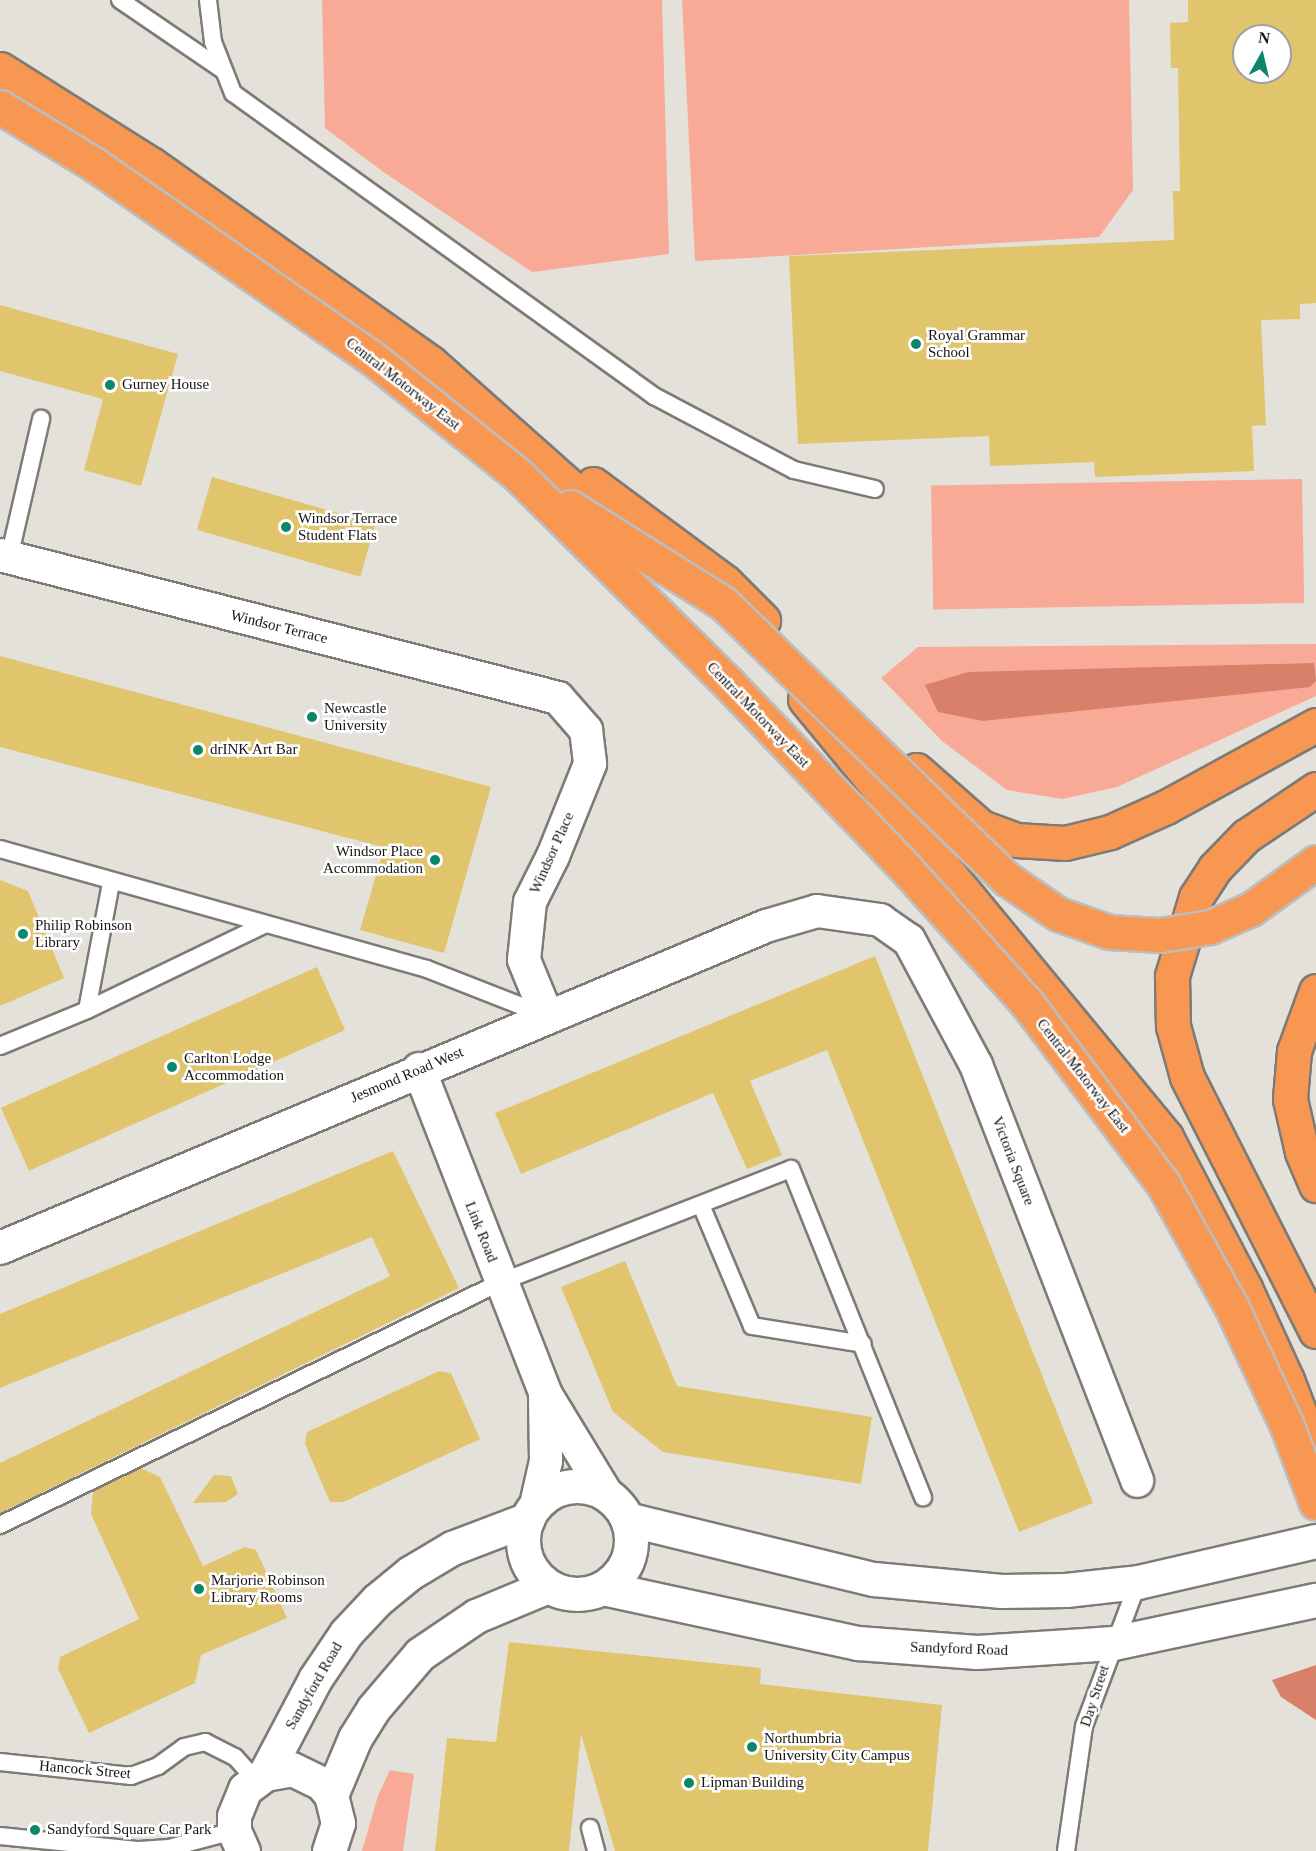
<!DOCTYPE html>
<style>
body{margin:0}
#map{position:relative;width:1316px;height:1851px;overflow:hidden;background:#e4e0da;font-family:"Times New Roman",serif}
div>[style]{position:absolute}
.green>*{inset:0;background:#f9aa96;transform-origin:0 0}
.forest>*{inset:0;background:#d7816a}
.building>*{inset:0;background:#e0c56d;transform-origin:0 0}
.roads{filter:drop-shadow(2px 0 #7e7a75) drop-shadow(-2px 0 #7e7a75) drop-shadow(0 2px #7e7a75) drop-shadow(0 -2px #7e7a75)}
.lane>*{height:16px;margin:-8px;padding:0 8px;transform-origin:8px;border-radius:8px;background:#fff}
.street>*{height:32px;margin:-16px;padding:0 16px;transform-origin:16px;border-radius:16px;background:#fff}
.secondary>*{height:33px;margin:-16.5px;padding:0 16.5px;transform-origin:16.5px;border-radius:16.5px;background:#fff}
.secondary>.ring{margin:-16.5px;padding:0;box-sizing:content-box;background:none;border:33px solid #fff;border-radius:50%}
.highway>*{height:33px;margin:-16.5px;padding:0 16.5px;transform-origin:16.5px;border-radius:16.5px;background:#f89751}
.bridges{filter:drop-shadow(2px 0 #bebdbd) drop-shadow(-2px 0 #bebdbd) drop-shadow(0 2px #bebdbd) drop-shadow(0 -2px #bebdbd)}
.highway-bridge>*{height:33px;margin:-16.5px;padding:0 16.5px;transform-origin:16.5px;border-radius:16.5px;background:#f89751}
.dots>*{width:16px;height:16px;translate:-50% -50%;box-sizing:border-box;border:3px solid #fff;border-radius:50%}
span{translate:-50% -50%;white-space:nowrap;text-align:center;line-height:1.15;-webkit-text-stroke:5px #fff;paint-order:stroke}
.poi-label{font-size:15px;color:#161413}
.left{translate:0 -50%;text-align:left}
.right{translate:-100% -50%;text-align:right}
.street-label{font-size:15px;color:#161413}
.north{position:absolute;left:1232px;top:24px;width:60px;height:60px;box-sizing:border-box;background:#fff;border:2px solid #a2a1a1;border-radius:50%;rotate:8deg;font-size:16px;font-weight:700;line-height:24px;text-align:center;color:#161413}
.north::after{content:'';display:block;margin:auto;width:21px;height:27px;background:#0c8668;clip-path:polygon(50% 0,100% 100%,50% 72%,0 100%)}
</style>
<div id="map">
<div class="green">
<div style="clip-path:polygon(322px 0,662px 0,669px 254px,532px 272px,382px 171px,325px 128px)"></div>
<div style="clip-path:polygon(682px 0,1129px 0,1133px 190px,1099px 237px,695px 261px)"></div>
<div style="left:1302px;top:479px;width:124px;height:371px;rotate:89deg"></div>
<div style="clip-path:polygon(1316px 644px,1316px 696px,1117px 787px,1062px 799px,1007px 790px,942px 741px,881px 678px,918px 647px)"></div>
<div style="clip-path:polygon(390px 1770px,414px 1774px,403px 1851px,362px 1851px,378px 1796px)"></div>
</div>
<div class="forest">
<div style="clip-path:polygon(1314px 663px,1316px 681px,1310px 687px,983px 721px,938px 712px,925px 685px,968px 672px)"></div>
<div style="clip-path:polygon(1316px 1665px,1316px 1720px,1281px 1697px,1272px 1680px)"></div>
</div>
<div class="building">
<div style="clip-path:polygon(evenodd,1188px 0,1316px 0,1316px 303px,1300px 304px,1300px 319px,1261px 320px,1266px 425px,1252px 426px,1254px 471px,1095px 477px,1094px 462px,990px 466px,989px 436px,798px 444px,789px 256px,1174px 240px,1173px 191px,1180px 191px,1178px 68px,1171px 68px,1170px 23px,1188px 22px,1188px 0,1244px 36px,1280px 36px,1280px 72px,1244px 72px,1244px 36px)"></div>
<div style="clip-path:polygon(0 305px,178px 354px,141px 486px,84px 470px,103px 399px,0 371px)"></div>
<div style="left:212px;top:477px;width:170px;height:55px;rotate:16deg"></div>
<div style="clip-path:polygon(0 656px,491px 787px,444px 953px,360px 930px,382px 855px,377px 854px,379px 846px,0 747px)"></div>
<div style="clip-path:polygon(0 880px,28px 891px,64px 978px,0 1006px)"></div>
<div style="clip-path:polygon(875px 956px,1093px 1503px,1019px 1532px,827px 1050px,750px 1081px,782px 1155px,747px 1169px,713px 1093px,521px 1174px,495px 1113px)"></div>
<div style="left:317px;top:967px;width:69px;height:346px;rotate:66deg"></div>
<div style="clip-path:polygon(393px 1151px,459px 1288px,0 1513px,0 1463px,390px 1276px,372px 1237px,0 1388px,0 1314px)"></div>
<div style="clip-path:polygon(625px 1261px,677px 1386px,872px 1417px,861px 1484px,663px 1452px,613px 1412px,561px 1287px)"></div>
<div style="clip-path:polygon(439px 1371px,451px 1373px,480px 1439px,343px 1502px,330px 1502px,305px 1444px,307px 1432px)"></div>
<div style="clip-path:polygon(141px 1468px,160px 1477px,203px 1566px,245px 1547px,256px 1550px,287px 1618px,201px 1655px,195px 1683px,89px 1733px,58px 1669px,60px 1657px,139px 1619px,91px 1514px,93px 1491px)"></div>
<div style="clip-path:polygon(214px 1475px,231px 1476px,238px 1494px,226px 1502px,193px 1503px)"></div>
<div style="clip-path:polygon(509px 1642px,761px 1668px,760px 1684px,942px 1705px,928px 1851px,615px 1851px,581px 1734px,569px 1851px,435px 1851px,447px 1738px,496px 1742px)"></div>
</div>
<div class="roads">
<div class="lane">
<div style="left:120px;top:0;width:122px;rotate:34.3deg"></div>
<div style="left:208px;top:0;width:42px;rotate:83.2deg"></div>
<div style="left:213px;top:42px;width:55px;rotate:68.6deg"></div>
<div style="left:233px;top:93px;width:519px;rotate:35.74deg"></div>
<div style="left:654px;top:396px;width:158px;rotate:27.9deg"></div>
<div style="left:794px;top:470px;width:83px;rotate:13.2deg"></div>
<div style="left:9px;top:558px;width:143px;rotate:-77deg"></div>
<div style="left:0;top:849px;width:444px;rotate:15.7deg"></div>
<div style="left:427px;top:969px;width:129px;rotate:21.4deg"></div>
<div style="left:87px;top:1010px;width:196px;rotate:-25.7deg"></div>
<div style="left:0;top:1046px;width:94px;rotate:-22.5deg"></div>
<div style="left:87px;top:1010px;width:129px;rotate:-79.3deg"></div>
<div style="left:701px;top:1205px;width:131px;rotate:67.1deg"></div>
<div style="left:752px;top:1326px;width:112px;rotate:9.2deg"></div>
<div style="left:0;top:1525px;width:557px;rotate:-25.87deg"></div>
<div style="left:501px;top:1282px;width:311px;rotate:-21.3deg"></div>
<div style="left:791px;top:1169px;width:354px;rotate:68.1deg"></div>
<div style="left:0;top:1762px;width:132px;rotate:6.1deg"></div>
<div style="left:131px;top:1776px;width:29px;rotate:-20deg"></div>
<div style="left:158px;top:1766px;width:32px;rotate:-36deg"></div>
<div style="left:184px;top:1747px;width:22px;rotate:-13deg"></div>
<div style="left:205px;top:1742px;width:34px;rotate:27deg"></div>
<div style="left:235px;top:1757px;width:30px;rotate:48deg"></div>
<div style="left:590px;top:1828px;width:24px;rotate:75deg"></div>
<div style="left:0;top:1836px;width:140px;rotate:5.8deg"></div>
<div style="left:139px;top:1850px;width:30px;rotate:-4deg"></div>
<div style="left:169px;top:1848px;width:67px;rotate:-14.7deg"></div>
<div style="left:1066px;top:1851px;width:126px;rotate:-81.8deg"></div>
<div style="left:1084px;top:1726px;width:154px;rotate:-69.4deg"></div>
</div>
<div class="street">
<div style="left:0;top:555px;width:576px;rotate:14.37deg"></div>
<div style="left:558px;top:698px;width:43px;rotate:48.8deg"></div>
<div style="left:586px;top:730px;width:34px;rotate:83deg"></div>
<div style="left:590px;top:764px;width:99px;rotate:111.9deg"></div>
<div style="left:553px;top:856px;width:51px;rotate:116.6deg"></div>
<div style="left:530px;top:902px;width:58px;rotate:95.9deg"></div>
<div style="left:524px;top:960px;width:61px;rotate:67.7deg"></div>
<div style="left:419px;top:1069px;width:348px;rotate:68.7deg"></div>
<div style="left:545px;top:1393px;width:119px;rotate:58.7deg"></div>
<div style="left:0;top:1248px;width:831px;rotate:-22.8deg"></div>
<div style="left:766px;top:926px;width:53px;rotate:-16.4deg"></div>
<div style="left:817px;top:911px;width:64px;rotate:8.1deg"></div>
<div style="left:880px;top:920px;width:35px;rotate:35deg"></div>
<div style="left:909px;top:940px;width:142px;rotate:61.8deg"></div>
<div style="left:976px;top:1065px;width:446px;rotate:68.8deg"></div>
<div style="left:536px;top:1505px;width:45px;rotate:-77.2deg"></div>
<div style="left:546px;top:1461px;width:64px;rotate:-90.9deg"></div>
</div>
<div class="secondary">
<div class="ring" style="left:523px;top:1486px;width:75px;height:75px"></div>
<div style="left:627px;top:1519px;width:254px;rotate:13.7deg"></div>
<div style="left:874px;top:1579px;width:128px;rotate:5.4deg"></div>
<div style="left:1001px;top:1591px;width:65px;rotate:-0.9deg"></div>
<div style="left:1066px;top:1590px;width:72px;rotate:-6.3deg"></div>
<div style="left:1138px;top:1582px;width:183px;rotate:-13deg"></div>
<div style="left:603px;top:1588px;width:261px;rotate:12.2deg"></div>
<div style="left:858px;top:1643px;width:119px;rotate:4.3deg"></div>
<div style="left:977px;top:1652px;width:136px;rotate:-3.8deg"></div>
<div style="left:1113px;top:1643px;width:208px;rotate:-12deg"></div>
<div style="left:265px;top:1774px;width:107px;rotate:-62.2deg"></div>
<div style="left:315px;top:1679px;width:55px;rotate:-56deg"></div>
<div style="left:346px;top:1633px;width:45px;rotate:-46.8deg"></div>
<div style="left:377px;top:1600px;width:43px;rotate:-39.3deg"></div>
<div style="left:410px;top:1573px;width:49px;rotate:-30.8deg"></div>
<div style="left:452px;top:1548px;width:81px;rotate:-20.9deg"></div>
<div style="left:331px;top:1795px;width:62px;rotate:-67.2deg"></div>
<div style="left:355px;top:1738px;width:34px;rotate:-58deg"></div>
<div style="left:373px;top:1709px;width:72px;rotate:-49.5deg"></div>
<div style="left:420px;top:1654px;width:68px;rotate:-34.2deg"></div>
<div style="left:476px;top:1616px;width:78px;rotate:-22.6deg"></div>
<div style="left:243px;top:1851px;width:22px;rotate:-114deg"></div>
<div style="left:234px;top:1831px;width:15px;rotate:-90deg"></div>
<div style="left:234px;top:1816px;width:29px;rotate:-68deg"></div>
<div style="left:245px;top:1789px;width:25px;rotate:-37deg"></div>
<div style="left:265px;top:1774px;width:27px;rotate:-10deg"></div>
<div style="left:292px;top:1769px;width:32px;rotate:26deg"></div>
<div style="left:321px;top:1783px;width:16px;rotate:50deg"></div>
<div style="left:331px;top:1795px;width:29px;rotate:76deg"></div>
<div style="left:338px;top:1823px;width:29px;rotate:108deg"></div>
</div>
<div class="highway">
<div style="left:0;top:69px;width:178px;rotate:32.2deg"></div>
<div style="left:151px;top:164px;width:344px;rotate:35.4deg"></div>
<div style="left:431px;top:363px;width:238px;rotate:41.6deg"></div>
<div style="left:593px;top:484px;width:164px;rotate:36.6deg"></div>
<div style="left:725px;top:582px;width:54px;rotate:45deg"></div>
<div style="left:805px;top:699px;width:568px;rotate:50.5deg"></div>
<div style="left:1166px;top:1137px;width:170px;rotate:62.4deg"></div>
<div style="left:1245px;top:1288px;width:101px;rotate:65.5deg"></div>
<div style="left:1287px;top:1380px;width:80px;rotate:68.9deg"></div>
<div style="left:916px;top:770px;width:86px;rotate:41.2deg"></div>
<div style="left:981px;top:827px;width:37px;rotate:20deg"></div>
<div style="left:1016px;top:840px;width:49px;rotate:3.5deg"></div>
<div style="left:1065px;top:843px;width:46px;rotate:-13.7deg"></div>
<div style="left:1110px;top:832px;width:61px;rotate:-24.1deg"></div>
<div style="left:1166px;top:807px;width:171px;rotate:-28.7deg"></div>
<div style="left:1316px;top:789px;width:84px;rotate:146.1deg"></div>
<div style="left:1246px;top:836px;width:45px;rotate:134.1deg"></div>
<div style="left:1215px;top:868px;width:35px;rotate:123deg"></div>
<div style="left:1196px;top:897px;width:83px;rotate:106.9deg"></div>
<div style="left:1172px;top:976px;width:50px;rotate:88.9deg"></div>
<div style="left:1173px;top:1026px;width:53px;rotate:74.6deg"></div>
<div style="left:1187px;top:1077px;width:285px;rotate:63.1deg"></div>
<div style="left:1316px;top:991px;width:64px;rotate:110.1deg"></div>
<div style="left:1294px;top:1051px;width:48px;rotate:94.8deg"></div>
<div style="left:1290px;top:1099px;width:54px;rotate:77.2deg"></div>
<div style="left:1302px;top:1152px;width:36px;rotate:67deg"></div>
</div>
</div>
<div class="bridges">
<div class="highway-bridge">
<div style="left:0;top:107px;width:111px;rotate:31.4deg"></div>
<div style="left:95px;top:165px;width:338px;rotate:34.9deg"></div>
<div style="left:372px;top:358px;width:186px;rotate:38.7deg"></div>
<div style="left:517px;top:474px;width:298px;rotate:44.7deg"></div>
<div style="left:729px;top:684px;width:245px;rotate:46.2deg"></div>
<div style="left:899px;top:861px;width:190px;rotate:48deg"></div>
<div style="left:1026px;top:1002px;width:228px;rotate:53deg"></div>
<div style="left:1163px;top:1184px;width:140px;rotate:60.9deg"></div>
<div style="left:1231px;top:1306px;width:132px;rotate:65deg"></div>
<div style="left:1287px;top:1426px;width:82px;rotate:69.4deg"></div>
<div style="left:570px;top:507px;width:182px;rotate:32.2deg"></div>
<div style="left:724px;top:604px;width:395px;rotate:44.2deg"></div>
<div style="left:1007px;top:879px;width:62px;rotate:34.5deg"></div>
<div style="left:1058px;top:914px;width:54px;rotate:19.4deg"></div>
<div style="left:1109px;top:932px;width:51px;rotate:3.4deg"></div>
<div style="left:1160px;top:935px;width:51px;rotate:-9.1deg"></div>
<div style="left:1210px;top:927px;width:45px;rotate:-23.7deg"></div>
<div style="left:1251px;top:909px;width:80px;rotate:-35.9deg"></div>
</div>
</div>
<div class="dots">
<div style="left:916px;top:344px;background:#0c8668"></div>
<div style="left:110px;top:385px;background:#0c8668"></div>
<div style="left:286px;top:527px;background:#0c8668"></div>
<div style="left:312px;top:717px;background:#0c8668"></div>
<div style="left:198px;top:750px;background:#0c8668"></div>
<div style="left:435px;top:860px;background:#0c8668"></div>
<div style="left:23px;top:934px;background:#0c8668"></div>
<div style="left:172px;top:1067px;background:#0c8668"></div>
<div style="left:199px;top:1589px;background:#0c8668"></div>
<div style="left:752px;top:1747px;background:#0c8668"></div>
<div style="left:689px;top:1783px;background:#0c8668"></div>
<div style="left:35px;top:1830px;background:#0c8668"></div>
</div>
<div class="poi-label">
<span class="left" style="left:928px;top:344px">Royal Grammar<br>School</span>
<span class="left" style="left:122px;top:385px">Gurney House</span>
<span class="left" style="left:298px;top:527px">Windsor Terrace<br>Student Flats</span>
<span class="left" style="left:324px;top:717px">Newcastle<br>University</span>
<span class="left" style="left:210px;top:750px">drINK Art Bar</span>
<span class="right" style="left:423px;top:860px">Windsor Place<br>Accommodation</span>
<span class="left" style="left:35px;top:934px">Philip Robinson<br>Library</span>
<span class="left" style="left:184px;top:1067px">Carlton Lodge<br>Accommodation</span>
<span class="left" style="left:211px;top:1589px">Marjorie Robinson<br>Library Rooms</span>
<span class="left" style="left:764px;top:1747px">Northumbria<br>University City Campus</span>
<span class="left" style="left:701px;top:1783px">Lipman Building</span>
<span class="left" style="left:47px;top:1830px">Sandyford Square Car Park</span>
</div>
<div class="street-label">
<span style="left:403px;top:384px;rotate:38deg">Central Motorway East</span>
<span style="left:279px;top:627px;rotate:14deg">Windsor Terrace</span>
<span style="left:758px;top:715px;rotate:46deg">Central Motorway East</span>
<span style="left:552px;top:853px;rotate:-66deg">Windsor Place</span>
<span style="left:407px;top:1075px;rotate:-23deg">Jesmond Road West</span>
<span style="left:1083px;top:1076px;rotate:52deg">Central Motorway East</span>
<span style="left:1013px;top:1161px;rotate:69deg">Victoria Square</span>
<span style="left:481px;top:1232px;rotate:68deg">Link Road</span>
<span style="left:959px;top:1649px;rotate:2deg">Sandyford Road</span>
<span style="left:314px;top:1686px;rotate:-60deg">Sandyford Road</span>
<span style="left:1095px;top:1696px;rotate:-72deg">Day Street</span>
<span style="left:85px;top:1770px;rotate:5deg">Hancock Street</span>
</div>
<div class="north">N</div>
</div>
